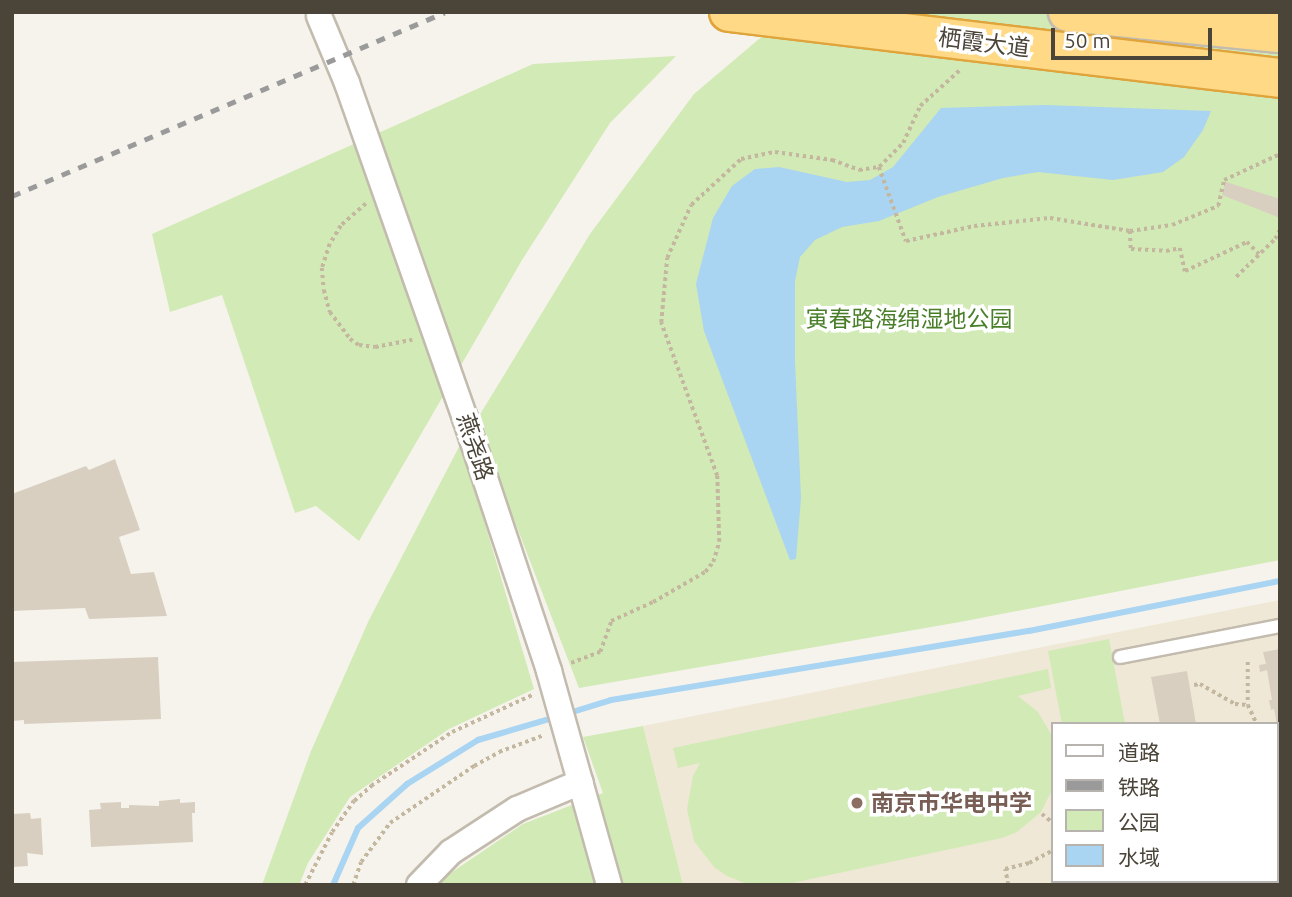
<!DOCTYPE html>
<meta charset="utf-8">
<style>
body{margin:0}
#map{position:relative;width:1292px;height:897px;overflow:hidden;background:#f6f3ec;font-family:Ubuntu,"Noto Sans SC",sans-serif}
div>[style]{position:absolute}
.education>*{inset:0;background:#efe8d6}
.green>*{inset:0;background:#d2eab5}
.water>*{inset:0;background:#a9d4f2}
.stream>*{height:6px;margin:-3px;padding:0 3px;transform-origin:3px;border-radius:3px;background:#a9d4f2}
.building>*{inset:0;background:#d8cfc1;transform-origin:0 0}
.path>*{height:3.5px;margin-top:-1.75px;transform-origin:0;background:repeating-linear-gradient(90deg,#c4b79f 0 3.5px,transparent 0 7px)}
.roads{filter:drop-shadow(2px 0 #c2bbae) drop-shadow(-2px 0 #c2bbae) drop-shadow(0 2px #c2bbae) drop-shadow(0 -2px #c2bbae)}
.service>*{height:12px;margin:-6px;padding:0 6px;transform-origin:6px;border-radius:6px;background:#fff}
.minor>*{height:24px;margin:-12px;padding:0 12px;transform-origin:12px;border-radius:12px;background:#fff}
.trunk>*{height:38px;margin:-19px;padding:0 19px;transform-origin:19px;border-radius:19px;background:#ffd985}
.rail>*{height:5px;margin-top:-2.5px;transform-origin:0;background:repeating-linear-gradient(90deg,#9a9a9a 0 9px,transparent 0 18px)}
.bridges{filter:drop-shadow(2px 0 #e0a43c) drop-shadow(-2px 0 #e0a43c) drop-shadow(0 2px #e0a43c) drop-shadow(0 -2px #e0a43c)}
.trunk-bridge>*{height:38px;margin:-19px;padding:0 19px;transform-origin:19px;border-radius:19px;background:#ffd985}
.dots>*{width:19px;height:19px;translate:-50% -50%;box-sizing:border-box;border:4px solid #fff;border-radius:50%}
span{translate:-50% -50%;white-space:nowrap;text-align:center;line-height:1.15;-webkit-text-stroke:7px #fff;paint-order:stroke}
.street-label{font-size:23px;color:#4b4439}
.park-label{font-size:23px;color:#4a7f2a}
.education-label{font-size:23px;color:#785e54;font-weight:700}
.left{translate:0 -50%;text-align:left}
.frame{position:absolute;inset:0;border:14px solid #4b4439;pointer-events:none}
.legend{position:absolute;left:1051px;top:722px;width:228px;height:161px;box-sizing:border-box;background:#fff;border:2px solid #b7b4b0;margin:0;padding:9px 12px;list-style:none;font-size:21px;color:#4b4439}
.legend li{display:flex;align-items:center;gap:14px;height:35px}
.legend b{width:35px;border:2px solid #b7b4b0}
.scale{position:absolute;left:1051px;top:28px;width:161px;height:32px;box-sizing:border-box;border:4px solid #4b4439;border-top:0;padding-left:9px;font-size:21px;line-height:24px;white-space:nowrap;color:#4b4439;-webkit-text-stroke:5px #fff;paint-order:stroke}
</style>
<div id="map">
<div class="education">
<div style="clip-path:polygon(evenodd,1280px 600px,1280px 885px,683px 885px,643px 726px,1280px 600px,1052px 724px,1276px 724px,1276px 881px,1052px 881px,1052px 724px)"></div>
</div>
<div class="green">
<div style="clip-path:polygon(791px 12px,1280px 12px,1280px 560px,960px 622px,579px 688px,476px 421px,590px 234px,694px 94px)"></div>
<div style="clip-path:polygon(676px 56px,610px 123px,522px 260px,359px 541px,316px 506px,295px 513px,222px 295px,170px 312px,152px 234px,533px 64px)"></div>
<div style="clip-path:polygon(461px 443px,534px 689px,449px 729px,350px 797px,308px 863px,299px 885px,262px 885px,311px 751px,369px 620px)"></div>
<div style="clip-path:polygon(1109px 639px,1125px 724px,1062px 724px,1048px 651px)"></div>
<div style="clip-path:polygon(1048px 669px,1051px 688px,1018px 696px,1038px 712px,1052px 736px,1052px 790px,1041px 812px,1017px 832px,1002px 838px,783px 885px,750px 885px,727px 876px,714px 867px,694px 841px,687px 809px,693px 776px,700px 763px,678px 768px,673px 748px)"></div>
<div style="clip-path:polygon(643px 726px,683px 885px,433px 885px,523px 824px,603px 793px,583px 737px)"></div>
</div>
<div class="water">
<div style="clip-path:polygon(1045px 105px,1211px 111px,1203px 130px,1184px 157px,1163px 172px,1113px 180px,1038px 172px,1003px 178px,938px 197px,879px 221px,842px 227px,815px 240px,800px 257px,795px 281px,795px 362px,801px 498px,796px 559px,790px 560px,704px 331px,696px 284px,713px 218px,732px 186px,755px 169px,779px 167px,847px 182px,870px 180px,893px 167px,941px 108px)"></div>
</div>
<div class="stream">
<div style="left:566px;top:714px;width:47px;rotate:-17.3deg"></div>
<div style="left:611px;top:700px;width:424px;rotate:-9.4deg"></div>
<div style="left:1029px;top:631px;width:256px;rotate:-11.3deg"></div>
<div style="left:333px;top:885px;width:62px;rotate:-66.3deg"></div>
<div style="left:358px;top:828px;width:66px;rotate:-41.9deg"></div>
<div style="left:407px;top:784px;width:84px;rotate:-31.8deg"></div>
<div style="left:478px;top:740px;width:81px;rotate:-16.4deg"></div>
</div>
<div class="building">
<div style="clip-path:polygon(1226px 182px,1280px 199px,1280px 218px,1222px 195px)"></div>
<div style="clip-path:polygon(115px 459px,140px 530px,119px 537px,131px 574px,154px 572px,167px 616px,89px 619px,85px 608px,12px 611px,12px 494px,86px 466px,89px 470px)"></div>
<div style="clip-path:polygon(1280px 649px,1280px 730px,1278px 731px,1274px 709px,1271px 710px,1269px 700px,1272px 700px,1267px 670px,1260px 672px,1259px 665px,1266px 664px,1263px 652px)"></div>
<div style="clip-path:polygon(158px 657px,161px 719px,24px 724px,24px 720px,12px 721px,12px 662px)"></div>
<div style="clip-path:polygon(1187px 671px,1196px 724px,1160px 724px,1151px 677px)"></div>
<div style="clip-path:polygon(180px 799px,180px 803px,195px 802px,195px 813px,192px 813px,193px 842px,91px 847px,89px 810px,101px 809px,100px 803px,121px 802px,121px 808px,129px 808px,129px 805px,159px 806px,159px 801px)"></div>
<div style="clip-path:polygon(30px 813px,31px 819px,41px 818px,43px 855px,27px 853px,28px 866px,12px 867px,12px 814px)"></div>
<div style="left:1063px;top:881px;width:66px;height:4px"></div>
</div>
<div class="path">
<div style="left:879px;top:167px;width:79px;rotate:70deg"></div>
<div style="left:906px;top:241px;width:70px;rotate:-12.4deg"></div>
<div style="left:974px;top:226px;width:76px;rotate:-6deg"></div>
<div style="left:1050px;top:218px;width:81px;rotate:9.2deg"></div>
<div style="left:1130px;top:231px;width:42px;rotate:-8.1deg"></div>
<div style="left:1172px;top:225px;width:50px;rotate:-22.4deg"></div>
<div style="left:1218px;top:206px;width:27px;rotate:-77deg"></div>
<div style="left:1224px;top:180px;width:62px;rotate:-24.9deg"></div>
<div style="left:366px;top:204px;width:33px;rotate:139deg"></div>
<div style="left:341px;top:226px;width:21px;rotate:121deg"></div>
<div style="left:330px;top:244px;width:25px;rotate:108deg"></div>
<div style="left:322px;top:268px;width:22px;rotate:85deg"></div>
<div style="left:324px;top:290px;width:23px;rotate:75deg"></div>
<div style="left:330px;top:312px;width:34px;rotate:53deg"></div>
<div style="left:350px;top:339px;width:11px;rotate:34deg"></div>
<div style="left:359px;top:345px;width:16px;rotate:7deg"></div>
<div style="left:375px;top:347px;width:38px;rotate:-11deg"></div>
<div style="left:1130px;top:231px;width:18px;rotate:87deg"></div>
<div style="left:1131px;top:249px;width:35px;rotate:3deg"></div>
<div style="left:1166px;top:251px;width:14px;rotate:-12deg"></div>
<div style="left:1180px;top:248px;width:24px;rotate:78deg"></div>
<div style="left:1185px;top:271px;width:68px;rotate:-25.1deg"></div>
<div style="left:1247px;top:242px;width:17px;rotate:45deg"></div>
<div style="left:1236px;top:277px;width:54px;rotate:-44.3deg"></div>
<div style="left:1275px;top:239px;width:11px;rotate:-63deg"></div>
<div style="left:1248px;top:662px;width:43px;rotate:90deg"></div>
<div style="left:1248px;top:705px;width:21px;rotate:65deg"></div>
<div style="left:571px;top:663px;width:31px;rotate:-21deg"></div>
<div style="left:600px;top:652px;width:33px;rotate:-70deg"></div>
<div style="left:611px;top:621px;width:46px;rotate:-24.3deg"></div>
<div style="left:653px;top:602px;width:60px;rotate:-30deg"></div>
<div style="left:705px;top:572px;width:13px;rotate:-51deg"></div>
<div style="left:713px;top:562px;width:21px;rotate:-73deg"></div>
<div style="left:719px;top:542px;width:66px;rotate:-91.7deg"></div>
<div style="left:717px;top:476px;width:163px;rotate:-110.1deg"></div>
<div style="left:661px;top:323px;width:65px;rotate:-84.7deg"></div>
<div style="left:667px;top:258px;width:58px;rotate:-65.6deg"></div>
<div style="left:691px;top:205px;width:68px;rotate:-42.6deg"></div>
<div style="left:741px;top:159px;width:35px;rotate:-12deg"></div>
<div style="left:775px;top:152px;width:58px;rotate:8deg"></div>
<div style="left:832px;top:160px;width:29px;rotate:20deg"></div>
<div style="left:859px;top:170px;width:20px;rotate:-9deg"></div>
<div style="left:879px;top:167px;width:34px;rotate:-45deg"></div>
<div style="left:903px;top:143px;width:41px;rotate:-65.3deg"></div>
<div style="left:920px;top:106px;width:54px;rotate:-42deg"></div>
<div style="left:1194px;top:685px;width:6px;rotate:-9deg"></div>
<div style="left:1200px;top:684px;width:40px;rotate:29.7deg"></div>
<div style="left:1235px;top:704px;width:13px;rotate:4deg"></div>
<div style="left:1042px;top:814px;width:13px;rotate:39deg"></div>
<div style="left:1276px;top:848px;width:4px;rotate:-14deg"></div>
<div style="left:1169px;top:881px;width:4px;rotate:76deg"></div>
<div style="left:305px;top:885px;width:59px;rotate:-63deg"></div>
<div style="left:332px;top:832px;width:38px;rotate:-55deg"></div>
<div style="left:354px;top:801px;width:23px;rotate:-41deg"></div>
<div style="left:371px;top:786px;width:97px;rotate:-33.7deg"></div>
<div style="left:452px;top:732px;width:88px;rotate:-24.8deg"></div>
<div style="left:353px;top:885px;width:24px;rotate:-71deg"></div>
<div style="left:361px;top:862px;width:49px;rotate:-53.4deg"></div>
<div style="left:390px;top:823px;width:102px;rotate:-34.2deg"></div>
<div style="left:474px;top:766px;width:29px;rotate:-29deg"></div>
<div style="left:499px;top:752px;width:48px;rotate:-20.7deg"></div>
<div style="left:1008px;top:885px;width:16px;rotate:-101deg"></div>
<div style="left:1005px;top:869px;width:25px;rotate:-14deg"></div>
<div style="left:1029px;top:863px;width:26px;rotate:-28deg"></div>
<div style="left:1242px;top:885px;width:4px;rotate:-76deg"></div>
</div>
<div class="roads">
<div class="service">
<div style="left:1120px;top:657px;width:163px;rotate:-11deg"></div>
</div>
<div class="minor">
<div style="left:319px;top:16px;width:73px;rotate:67.3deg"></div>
<div style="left:347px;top:83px;width:355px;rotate:70.6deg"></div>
<div style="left:465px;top:418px;width:267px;rotate:71.6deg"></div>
<div style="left:549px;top:671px;width:222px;rotate:74.3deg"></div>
<div style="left:419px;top:885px;width:46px;rotate:-45.9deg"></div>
<div style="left:451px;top:852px;width:79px;rotate:-33.1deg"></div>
<div style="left:517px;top:809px;width:69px;rotate:-22.9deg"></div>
</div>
<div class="trunk">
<div style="left:1068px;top:12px;width:213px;rotate:5.7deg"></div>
</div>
</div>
<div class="rail">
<div style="left:12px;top:196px;width:470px;rotate:-23deg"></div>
</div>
<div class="bridges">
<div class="trunk-bridge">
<div style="left:729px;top:12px;width:555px;rotate:6.83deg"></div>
</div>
</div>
<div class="dots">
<div style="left:857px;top:803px;background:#8d6e63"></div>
</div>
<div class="street-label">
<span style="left:984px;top:43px;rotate:7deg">栖霞大道</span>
<span style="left:475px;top:447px;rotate:72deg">燕尧路</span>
</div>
<div class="park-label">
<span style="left:909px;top:319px">寅春路海绵湿地公园</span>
</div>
<div class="education-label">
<span class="left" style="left:871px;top:803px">南京市华电中学</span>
</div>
<div class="frame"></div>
<ul class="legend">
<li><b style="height:9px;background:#fff"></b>道路</li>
<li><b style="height:9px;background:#9a9a9a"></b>铁路</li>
<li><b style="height:19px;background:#d2eab5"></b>公园</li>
<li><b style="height:19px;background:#a9d4f2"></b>水域</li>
</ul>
<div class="scale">50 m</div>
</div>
